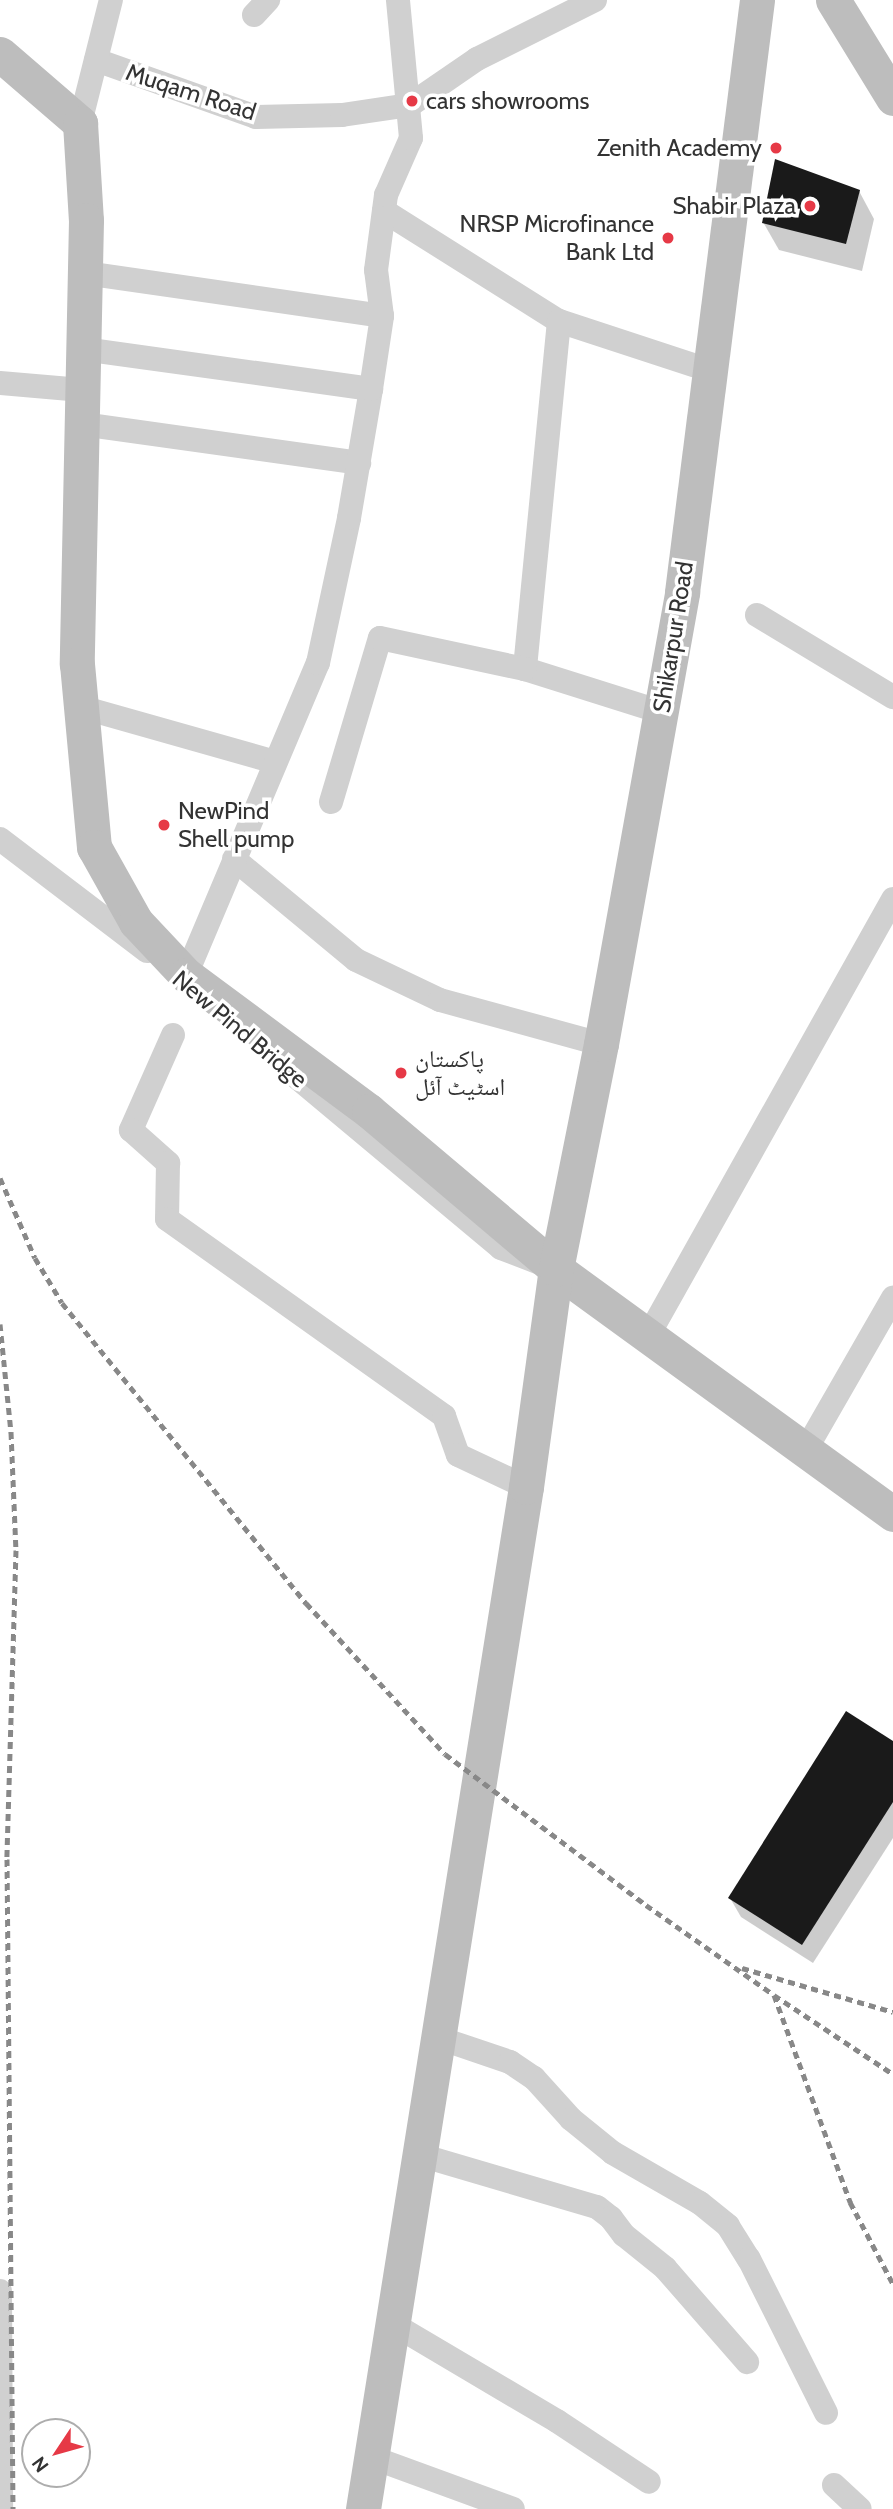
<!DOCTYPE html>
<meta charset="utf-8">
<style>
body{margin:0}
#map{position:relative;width:893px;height:2509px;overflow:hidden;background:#fff;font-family:Cabin,"Noto Naskh Arabic",sans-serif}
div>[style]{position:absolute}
.shadow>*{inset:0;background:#0003}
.building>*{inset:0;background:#1a1a1a}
.street>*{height:24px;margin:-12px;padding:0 12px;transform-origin:12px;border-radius:12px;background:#d0d0d0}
.secondary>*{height:35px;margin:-17.5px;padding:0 17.5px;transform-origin:17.5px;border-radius:17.5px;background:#bdbdbd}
.rail>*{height:5px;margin-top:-2.5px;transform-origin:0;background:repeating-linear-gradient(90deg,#888 0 7px,transparent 0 12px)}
.dots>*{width:19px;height:19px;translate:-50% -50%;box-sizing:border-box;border:4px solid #fff;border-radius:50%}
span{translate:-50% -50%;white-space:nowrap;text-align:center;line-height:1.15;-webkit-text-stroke:7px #fff;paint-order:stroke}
.street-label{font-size:24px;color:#333}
.poi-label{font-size:24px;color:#333}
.left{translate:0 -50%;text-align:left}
.right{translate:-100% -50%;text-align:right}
.north{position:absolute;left:21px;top:2418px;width:70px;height:70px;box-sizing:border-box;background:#fff;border:2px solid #adadad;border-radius:50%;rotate:234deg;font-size:19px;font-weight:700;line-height:28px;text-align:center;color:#333}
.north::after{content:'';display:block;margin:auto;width:24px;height:32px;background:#e63946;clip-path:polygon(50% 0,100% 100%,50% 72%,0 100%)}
</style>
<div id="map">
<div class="shadow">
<div style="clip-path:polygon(859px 191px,874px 219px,862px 271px,779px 250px,763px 222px)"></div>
<div style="clip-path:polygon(893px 1743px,893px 1838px,813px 1963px,741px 1917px,730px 1898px)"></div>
</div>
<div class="building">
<div style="clip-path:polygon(775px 159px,860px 190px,846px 244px,762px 223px)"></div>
<div style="clip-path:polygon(846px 1711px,893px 1741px,893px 1802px,802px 1945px,728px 1898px)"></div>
</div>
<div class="street">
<div style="left:254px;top:15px;width:21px;rotate:-47deg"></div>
<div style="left:96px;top:60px;width:170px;rotate:19.6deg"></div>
<div style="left:256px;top:117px;width:86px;rotate:-1.3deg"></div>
<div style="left:342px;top:115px;width:69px;rotate:-8.4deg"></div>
<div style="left:410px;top:105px;width:81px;rotate:-34.5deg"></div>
<div style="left:477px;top:59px;width:132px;rotate:-26.6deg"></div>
<div style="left:80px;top:123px;width:127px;rotate:-75.9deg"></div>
<div style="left:384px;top:211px;width:207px;rotate:32.2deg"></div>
<div style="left:559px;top:321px;width:160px;rotate:18.2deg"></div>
<div style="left:85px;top:273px;width:300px;rotate:8.2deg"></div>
<div style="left:559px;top:321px;width:350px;rotate:95.6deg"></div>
<div style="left:525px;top:669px;width:143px;rotate:17.5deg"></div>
<div style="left:83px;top:349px;width:291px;rotate:7.9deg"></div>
<div style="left:0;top:383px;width:82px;rotate:4.9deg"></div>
<div style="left:82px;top:424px;width:280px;rotate:8deg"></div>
<div style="left:757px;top:615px;width:159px;rotate:31.1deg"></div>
<div style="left:81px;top:707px;width:202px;rotate:15.8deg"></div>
<div style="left:331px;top:802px;width:171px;rotate:-73.4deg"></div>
<div style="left:380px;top:638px;width:148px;rotate:12.1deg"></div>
<div style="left:0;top:839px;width:185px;rotate:37.3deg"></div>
<div style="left:234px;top:859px;width:158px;rotate:39.6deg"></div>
<div style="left:356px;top:960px;width:93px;rotate:25.5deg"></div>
<div style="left:440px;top:1000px;width:167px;rotate:15.3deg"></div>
<div style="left:186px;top:975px;width:339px;rotate:-67.1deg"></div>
<div style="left:318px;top:663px;width:148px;rotate:-77.9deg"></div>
<div style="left:349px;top:518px;width:131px;rotate:-80.3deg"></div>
<div style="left:371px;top:389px;width:74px;rotate:-81.4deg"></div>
<div style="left:382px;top:316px;width:46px;rotate:-97.4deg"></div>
<div style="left:376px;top:270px;width:76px;rotate:-82.4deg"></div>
<div style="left:386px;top:195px;width:62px;rotate:-66.3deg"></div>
<div style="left:411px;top:138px;width:139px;rotate:-95.4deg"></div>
<div style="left:173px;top:1035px;width:104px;rotate:113.9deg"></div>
<div style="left:131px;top:1130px;width:50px;rotate:41.7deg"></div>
<div style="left:168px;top:1163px;width:56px;rotate:91deg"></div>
<div style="left:167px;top:1219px;width:340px;rotate:35.4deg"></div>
<div style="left:444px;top:1416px;width:41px;rotate:70.3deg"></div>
<div style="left:458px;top:1455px;width:75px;rotate:25.2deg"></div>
<div style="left:293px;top:1074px;width:271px;rotate:39.9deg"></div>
<div style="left:501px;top:1248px;width:39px;rotate:21deg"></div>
<div style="left:648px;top:1336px;width:501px;rotate:-60.72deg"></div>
<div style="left:805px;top:1451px;width:177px;rotate:-60.1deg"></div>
<div style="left:439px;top:2038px;width:75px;rotate:18.7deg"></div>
<div style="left:510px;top:2062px;width:29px;rotate:34deg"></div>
<div style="left:534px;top:2078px;width:55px;rotate:47.9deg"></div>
<div style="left:571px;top:2119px;width:54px;rotate:39deg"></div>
<div style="left:613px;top:2153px;width:100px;rotate:29.9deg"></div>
<div style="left:700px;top:2203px;width:36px;rotate:39deg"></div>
<div style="left:728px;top:2226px;width:39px;rotate:58deg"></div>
<div style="left:749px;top:2259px;width:172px;rotate:63.4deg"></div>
<div style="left:420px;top:2155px;width:184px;rotate:16.4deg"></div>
<div style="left:597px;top:2207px;width:18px;rotate:38deg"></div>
<div style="left:611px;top:2218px;width:21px;rotate:53deg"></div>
<div style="left:624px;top:2235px;width:53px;rotate:38.8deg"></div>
<div style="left:665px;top:2268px;width:125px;rotate:48.9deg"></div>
<div style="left:0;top:2291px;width:218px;rotate:89.7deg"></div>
<div style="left:393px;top:2324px;width:191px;rotate:30.6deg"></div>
<div style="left:557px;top:2421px;width:110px;rotate:33.5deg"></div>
<div style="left:371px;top:2457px;width:151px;rotate:20.1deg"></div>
<div style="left:834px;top:2485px;width:35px;rotate:43deg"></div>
</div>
<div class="secondary">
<div style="left:833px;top:0;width:115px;rotate:58.5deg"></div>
<div style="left:0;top:54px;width:106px;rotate:40.8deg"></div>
<div style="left:80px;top:123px;width:97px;rotate:86.5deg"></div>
<div style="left:86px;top:220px;width:444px;rotate:91.2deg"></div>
<div style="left:77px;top:664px;width:184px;rotate:84.7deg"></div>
<div style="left:94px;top:847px;width:86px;rotate:60.8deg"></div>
<div style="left:136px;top:922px;width:73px;rotate:46.7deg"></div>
<div style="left:186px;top:975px;width:228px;rotate:36.6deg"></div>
<div style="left:369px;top:1111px;width:245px;rotate:40.2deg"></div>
<div style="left:556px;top:1269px;width:417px;rotate:36deg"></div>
<div style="left:363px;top:2509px;width:1035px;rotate:-80.94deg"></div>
<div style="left:526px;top:1487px;width:220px;rotate:-82.2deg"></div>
<div style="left:556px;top:1269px;width:229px;rotate:-78.7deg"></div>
<div style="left:601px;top:1044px;width:459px;rotate:-79.8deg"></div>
<div style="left:682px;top:592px;width:597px;rotate:-82.78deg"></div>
</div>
<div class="rail">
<div style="left:0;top:1178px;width:87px;rotate:66.4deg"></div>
<div style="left:35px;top:1258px;width:52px;rotate:59deg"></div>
<div style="left:62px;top:1303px;width:387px;rotate:50.9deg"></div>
<div style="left:306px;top:1603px;width:205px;rotate:47.4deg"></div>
<div style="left:445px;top:1754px;width:251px;rotate:36.9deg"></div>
<div style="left:646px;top:1905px;width:156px;rotate:35.1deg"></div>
<div style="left:774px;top:1995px;width:143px;rotate:33.6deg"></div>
<div style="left:0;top:1324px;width:109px;rotate:84.2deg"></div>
<div style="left:11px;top:1432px;width:118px;rotate:87.6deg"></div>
<div style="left:16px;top:1550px;width:309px;rotate:91.7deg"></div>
<div style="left:7px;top:1859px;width:650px;rotate:89.47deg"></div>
<div style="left:742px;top:1968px;width:157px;rotate:16.2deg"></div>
<div style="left:774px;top:1995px;width:221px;rotate:69.8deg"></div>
<div style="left:850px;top:2202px;width:93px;rotate:62.3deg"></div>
</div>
<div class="dots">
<div style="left:412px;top:101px;background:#e63946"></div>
<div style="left:776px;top:148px;background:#e63946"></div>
<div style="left:810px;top:206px;background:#e63946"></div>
<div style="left:668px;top:238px;background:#e63946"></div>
<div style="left:164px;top:825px;background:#e63946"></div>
<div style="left:401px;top:1073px;background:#e63946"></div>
</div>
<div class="street-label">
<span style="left:191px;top:92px;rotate:18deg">Muqam Road</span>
<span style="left:673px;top:637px;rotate:-81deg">Shikarpur Road</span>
<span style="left:240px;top:1029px;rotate:40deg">New Pind Bridge</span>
</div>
<div class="poi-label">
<span class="left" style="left:426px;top:101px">cars showrooms</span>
<span class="right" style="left:762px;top:148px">Zenith Academy</span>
<span class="right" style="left:796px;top:206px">Shabir Plaza</span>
<span class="right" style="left:654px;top:238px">NRSP Microfinance<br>Bank Ltd</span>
<span class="left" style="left:178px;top:825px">NewPind<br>Shell pump</span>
<span class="left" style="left:415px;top:1073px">پاکستان<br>اسٹیٹ آئل</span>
</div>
<div class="north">N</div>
</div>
